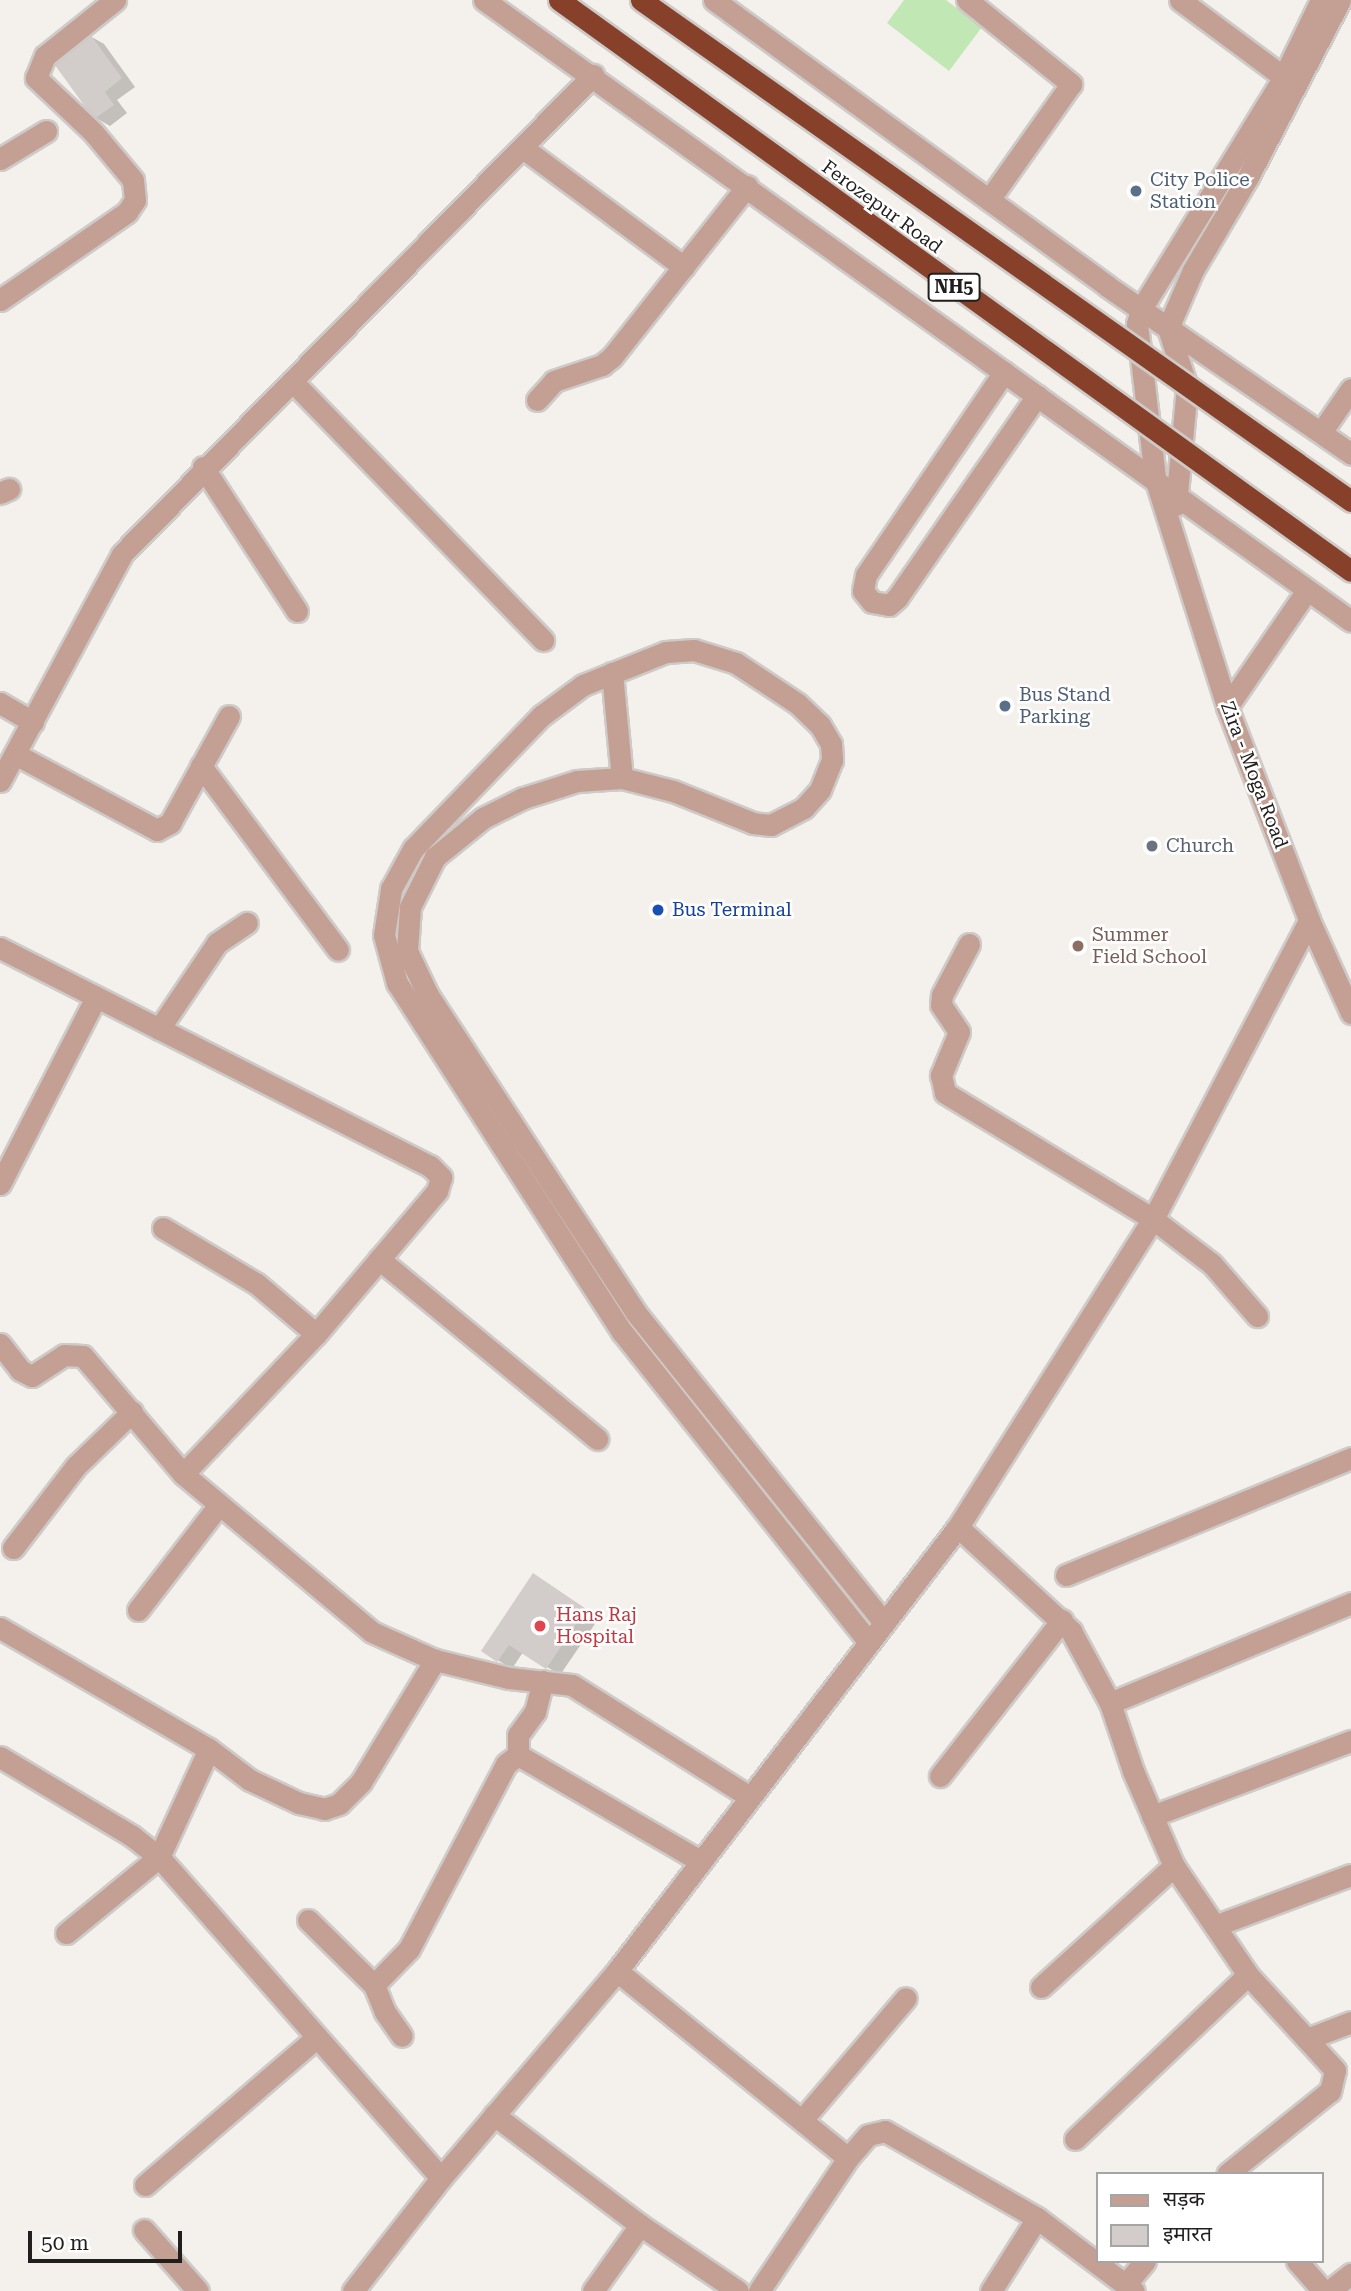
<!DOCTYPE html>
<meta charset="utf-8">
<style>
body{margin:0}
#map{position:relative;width:1351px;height:2291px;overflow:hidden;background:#f4f0ec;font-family:"Roboto Serif","Noto Sans Devanagari",serif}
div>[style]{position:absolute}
.green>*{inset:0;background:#c1e7b4}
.shadow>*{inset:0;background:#0003}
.building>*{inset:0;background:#d2ccca}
.roads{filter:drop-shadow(2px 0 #cecac7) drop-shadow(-2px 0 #cecac7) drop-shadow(0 2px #cecac7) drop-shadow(0 -2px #cecac7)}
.minor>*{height:21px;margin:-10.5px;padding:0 10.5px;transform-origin:10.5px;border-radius:10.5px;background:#c4a094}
.bridges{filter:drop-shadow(2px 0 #cecac7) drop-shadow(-2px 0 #cecac7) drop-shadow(0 2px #cecac7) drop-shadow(0 -2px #cecac7)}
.highway-bridge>*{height:21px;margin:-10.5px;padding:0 10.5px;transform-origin:10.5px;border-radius:10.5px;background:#87412b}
.dots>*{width:19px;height:19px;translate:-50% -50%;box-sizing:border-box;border:4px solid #fff;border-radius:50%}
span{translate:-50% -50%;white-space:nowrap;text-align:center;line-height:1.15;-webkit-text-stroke:5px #fff;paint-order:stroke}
.shield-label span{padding:2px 5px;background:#fff;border:2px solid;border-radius:5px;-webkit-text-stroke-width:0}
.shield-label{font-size:18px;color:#201f1d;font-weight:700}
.service-label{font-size:19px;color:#4e5e75}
.left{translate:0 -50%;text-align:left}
.street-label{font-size:19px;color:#201f1d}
.worship-label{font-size:19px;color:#5b616d}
.transit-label{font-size:19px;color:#164399}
.education-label{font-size:19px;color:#785e54}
.health-label{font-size:19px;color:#be3a42}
.legend{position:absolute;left:1096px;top:2172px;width:228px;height:91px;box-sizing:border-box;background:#fff;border:2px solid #a6a5a5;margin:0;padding:9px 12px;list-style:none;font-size:21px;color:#201f1d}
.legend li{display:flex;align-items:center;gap:14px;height:35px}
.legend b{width:35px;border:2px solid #a6a5a5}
.scale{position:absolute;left:28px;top:2231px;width:154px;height:32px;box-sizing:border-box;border:4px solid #201f1d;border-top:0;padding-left:9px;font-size:21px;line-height:24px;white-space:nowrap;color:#201f1d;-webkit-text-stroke:5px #fff;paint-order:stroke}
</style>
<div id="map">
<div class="green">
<div style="clip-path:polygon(904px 0,946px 0,982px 27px,949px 71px,887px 23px)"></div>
</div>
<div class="shadow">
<div style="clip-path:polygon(90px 36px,104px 44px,135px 87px,117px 100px,127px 113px,110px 126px,96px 118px)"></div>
<div style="clip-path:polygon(547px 1583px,599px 1618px,560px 1675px,523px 1652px,512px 1669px,483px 1651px)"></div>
</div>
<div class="building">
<div style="clip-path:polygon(90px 34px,122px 78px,105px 92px,114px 105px,94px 119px,52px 61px)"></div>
<div style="clip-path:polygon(533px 1573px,586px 1609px,546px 1669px,509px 1645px,497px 1662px,481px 1651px)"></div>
</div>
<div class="roads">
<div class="minor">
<div style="left:484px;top:0;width:1066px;rotate:35.61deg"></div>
<div style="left:714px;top:0;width:486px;rotate:36deg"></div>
<div style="left:1107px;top:286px;width:296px;rotate:34.5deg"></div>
<div style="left:967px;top:0;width:134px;rotate:38.9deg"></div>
<div style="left:1071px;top:84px;width:142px;rotate:125.3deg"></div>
<div style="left:1180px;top:0;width:141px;rotate:36.6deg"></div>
<div style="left:1321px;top:0;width:89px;rotate:116deg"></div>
<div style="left:1282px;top:80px;width:269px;rotate:121.6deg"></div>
<div style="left:1141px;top:309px;width:16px;rotate:105deg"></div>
<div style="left:1137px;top:324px;width:155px;rotate:83.3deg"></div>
<div style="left:1155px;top:478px;width:240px;rotate:72.5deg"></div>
<div style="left:1227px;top:707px;width:228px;rotate:68.9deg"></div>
<div style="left:1309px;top:920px;width:102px;rotate:65.7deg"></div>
<div style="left:523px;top:148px;width:200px;rotate:36.5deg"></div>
<div style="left:0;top:159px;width:54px;rotate:-31.3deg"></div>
<div style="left:0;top:300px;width:155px;rotate:-34.7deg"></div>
<div style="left:127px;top:212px;width:14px;rotate:-56deg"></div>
<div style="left:135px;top:200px;width:20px;rotate:-96deg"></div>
<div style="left:133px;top:180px;width:62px;rotate:-129.8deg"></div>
<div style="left:93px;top:132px;width:79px;rotate:-136.5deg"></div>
<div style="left:36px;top:78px;width:24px;rotate:-68deg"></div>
<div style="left:45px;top:56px;width:90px;rotate:-38.7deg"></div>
<div style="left:1004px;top:372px;width:245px;rotate:124.2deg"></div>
<div style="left:866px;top:575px;width:16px;rotate:101deg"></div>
<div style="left:863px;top:591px;width:14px;rotate:51deg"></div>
<div style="left:872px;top:602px;width:17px;rotate:10deg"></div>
<div style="left:889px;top:605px;width:11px;rotate:-41deg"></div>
<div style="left:897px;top:598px;width:246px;rotate:-55.3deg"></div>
<div style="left:292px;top:381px;width:361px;rotate:45.9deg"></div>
<div style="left:537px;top:400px;width:25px;rotate:-48deg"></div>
<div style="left:554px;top:381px;width:51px;rotate:-18.4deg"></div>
<div style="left:602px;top:365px;width:13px;rotate:-39deg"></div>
<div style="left:612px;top:357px;width:218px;rotate:-51.7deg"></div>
<div style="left:1322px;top:431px;width:51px;rotate:-55.4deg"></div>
<div style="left:203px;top:467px;width:172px;rotate:56.9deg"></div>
<div style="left:0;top:493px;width:10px;rotate:-24deg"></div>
<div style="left:1176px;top:505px;width:119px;rotate:-84.7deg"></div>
<div style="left:1187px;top:387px;width:62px;rotate:-107.9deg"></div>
<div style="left:1168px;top:328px;width:63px;rotate:-66.7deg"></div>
<div style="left:1193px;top:270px;width:108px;rotate:-59.4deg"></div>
<div style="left:1248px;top:177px;width:199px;rotate:-62.5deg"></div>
<div style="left:612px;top:673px;width:105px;rotate:84.6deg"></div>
<div style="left:0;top:703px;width:38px;rotate:30deg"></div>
<div style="left:1227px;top:707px;width:142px;rotate:-55.6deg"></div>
<div style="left:15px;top:754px;width:161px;rotate:28.2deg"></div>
<div style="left:157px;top:830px;width:15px;rotate:-28deg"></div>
<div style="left:170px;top:823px;width:122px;rotate:-61.1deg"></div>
<div style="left:201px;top:766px;width:229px;rotate:53.3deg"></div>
<div style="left:0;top:781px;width:258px;rotate:-61.7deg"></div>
<div style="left:122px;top:554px;width:672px;rotate:-45.48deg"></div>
<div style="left:969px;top:944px;width:58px;rotate:117.9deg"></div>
<div style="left:942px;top:995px;width:10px;rotate:96deg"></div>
<div style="left:941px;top:1005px;width:32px;rotate:56deg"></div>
<div style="left:959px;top:1032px;width:47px;rotate:112.7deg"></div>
<div style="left:941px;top:1075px;width:18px;rotate:77deg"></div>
<div style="left:945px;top:1093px;width:243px;rotate:31.2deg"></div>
<div style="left:1153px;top:1219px;width:74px;rotate:37.3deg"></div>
<div style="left:1212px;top:1264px;width:69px;rotate:49.1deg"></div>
<div style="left:0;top:948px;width:482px;rotate:26.9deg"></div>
<div style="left:430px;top:1166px;width:16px;rotate:45deg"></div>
<div style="left:441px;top:1177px;width:15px;rotate:106deg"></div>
<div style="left:437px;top:1191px;width:187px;rotate:130.2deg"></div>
<div style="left:316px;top:1334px;width:193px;rotate:133.5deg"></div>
<div style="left:183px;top:1474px;width:246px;rotate:39.9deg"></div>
<div style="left:372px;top:1632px;width:69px;rotate:24deg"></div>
<div style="left:435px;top:1660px;width:76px;rotate:13.7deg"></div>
<div style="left:509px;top:1678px;width:63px;rotate:6.3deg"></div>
<div style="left:572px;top:1685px;width:210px;rotate:32.2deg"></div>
<div style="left:159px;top:1029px;width:104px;rotate:-56deg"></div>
<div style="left:217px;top:943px;width:36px;rotate:-34deg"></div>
<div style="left:0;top:1184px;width:208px;rotate:-62.8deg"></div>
<div style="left:163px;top:1228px;width:109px;rotate:30.8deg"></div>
<div style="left:257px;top:1284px;width:77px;rotate:40.3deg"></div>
<div style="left:379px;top:1259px;width:283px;rotate:39.5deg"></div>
<div style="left:0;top:1344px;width:33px;rotate:52deg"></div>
<div style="left:20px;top:1370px;width:13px;rotate:27deg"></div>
<div style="left:32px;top:1376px;width:38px;rotate:-33deg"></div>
<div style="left:64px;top:1355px;width:19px;rotate:3deg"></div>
<div style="left:83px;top:1356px;width:155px;rotate:49.7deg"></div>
<div style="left:958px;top:1527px;width:154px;rotate:42.6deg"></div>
<div style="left:1071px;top:1631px;width:82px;rotate:61.6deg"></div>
<div style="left:1110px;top:1703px;width:72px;rotate:71.3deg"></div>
<div style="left:1133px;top:1771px;width:103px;rotate:66.7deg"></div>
<div style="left:1174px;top:1866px;width:132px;rotate:55.8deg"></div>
<div style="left:1248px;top:1975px;width:129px;rotate:47.5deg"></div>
<div style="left:1335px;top:2070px;width:22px;rotate:103deg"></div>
<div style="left:1330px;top:2091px;width:132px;rotate:141.1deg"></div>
<div style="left:13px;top:1548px;width:103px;rotate:-52.5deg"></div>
<div style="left:76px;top:1466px;width:78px;rotate:-44deg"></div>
<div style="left:1066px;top:1575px;width:308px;rotate:-22.3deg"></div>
<div style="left:138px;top:1610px;width:133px;rotate:-52.4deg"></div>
<div style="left:0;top:1628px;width:241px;rotate:30.1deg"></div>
<div style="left:209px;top:1749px;width:119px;rotate:114.8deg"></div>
<div style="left:159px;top:1857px;width:427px;rotate:48.7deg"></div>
<div style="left:868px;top:1641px;width:395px;rotate:-128.5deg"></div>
<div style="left:622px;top:1332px;width:415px;rotate:-122.8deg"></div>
<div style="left:397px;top:983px;width:50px;rotate:-105.2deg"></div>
<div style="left:384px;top:935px;width:47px;rotate:-81.3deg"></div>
<div style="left:391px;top:889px;width:46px;rotate:-61.2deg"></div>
<div style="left:413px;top:849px;width:185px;rotate:-46.1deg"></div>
<div style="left:541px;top:716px;width:52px;rotate:-36.4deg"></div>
<div style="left:583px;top:685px;width:89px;rotate:-21.7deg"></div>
<div style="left:666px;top:652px;width:28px;rotate:-4deg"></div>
<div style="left:694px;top:650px;width:44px;rotate:17.2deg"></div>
<div style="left:736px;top:663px;width:74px;rotate:33.5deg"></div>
<div style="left:798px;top:704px;width:30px;rotate:44deg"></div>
<div style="left:820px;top:725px;width:22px;rotate:60deg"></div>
<div style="left:831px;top:744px;width:16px;rotate:86deg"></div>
<div style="left:832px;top:760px;width:32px;rotate:112deg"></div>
<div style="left:820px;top:790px;width:24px;rotate:132deg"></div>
<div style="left:804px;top:808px;width:37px;rotate:153deg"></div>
<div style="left:771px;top:825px;width:18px;rotate:-174deg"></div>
<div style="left:753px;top:823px;width:86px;rotate:-158.2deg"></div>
<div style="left:673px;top:791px;width:53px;rotate:-165.7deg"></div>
<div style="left:622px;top:778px;width:45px;rotate:176.2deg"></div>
<div style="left:577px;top:781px;width:57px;rotate:162.5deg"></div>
<div style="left:523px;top:798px;width:45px;rotate:153.4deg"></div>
<div style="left:483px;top:818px;width:62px;rotate:140.9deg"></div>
<div style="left:435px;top:857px;width:56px;rotate:116.6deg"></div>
<div style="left:410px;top:907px;width:44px;rotate:93.9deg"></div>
<div style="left:407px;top:951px;width:49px;rotate:64.5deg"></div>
<div style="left:428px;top:995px;width:380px;rotate:56.8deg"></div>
<div style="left:636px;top:1313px;width:395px;rotate:51.3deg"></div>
<div style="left:1110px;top:1703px;width:261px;rotate:-22.5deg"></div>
<div style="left:209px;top:1749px;width:51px;rotate:37.1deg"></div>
<div style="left:250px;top:1780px;width:54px;rotate:25.1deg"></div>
<div style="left:299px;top:1803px;width:26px;rotate:13deg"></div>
<div style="left:324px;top:1809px;width:16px;rotate:-18deg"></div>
<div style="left:339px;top:1804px;width:31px;rotate:-45deg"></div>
<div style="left:361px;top:1782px;width:143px;rotate:-58.8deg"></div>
<div style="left:518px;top:1755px;width:211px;rotate:30.2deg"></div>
<div style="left:518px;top:1755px;width:20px;rotate:-90deg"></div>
<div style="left:518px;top:1735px;width:29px;rotate:-54deg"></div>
<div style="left:535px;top:1712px;width:32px;rotate:-76deg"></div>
<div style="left:0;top:1757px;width:154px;rotate:30.9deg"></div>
<div style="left:132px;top:1836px;width:34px;rotate:38deg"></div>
<div style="left:159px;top:1857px;width:120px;rotate:140.7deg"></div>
<div style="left:940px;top:1776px;width:198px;rotate:-52deg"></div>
<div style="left:1152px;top:1816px;width:213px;rotate:-20.7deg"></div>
<div style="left:308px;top:1920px;width:93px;rotate:44.6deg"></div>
<div style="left:374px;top:1985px;width:29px;rotate:68deg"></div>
<div style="left:385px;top:2012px;width:29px;rotate:55deg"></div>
<div style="left:1217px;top:1925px;width:143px;rotate:-20.5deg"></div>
<div style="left:617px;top:1971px;width:297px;rotate:39deg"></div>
<div style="left:374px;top:1985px;width:50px;rotate:-45.8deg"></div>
<div style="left:409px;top:1949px;width:209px;rotate:-62.3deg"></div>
<div style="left:506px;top:1764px;width:15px;rotate:-37deg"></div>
<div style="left:1041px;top:1987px;width:180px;rotate:-42.3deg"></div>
<div style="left:1307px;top:2039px;width:47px;rotate:-21.1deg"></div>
<div style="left:494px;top:2115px;width:183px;rotate:37deg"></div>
<div style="left:640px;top:2225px;width:118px;rotate:34deg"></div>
<div style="left:802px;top:2120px;width:160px;rotate:-49.6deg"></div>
<div style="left:1075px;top:2139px;width:238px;rotate:-43.5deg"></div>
<div style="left:145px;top:2185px;width:225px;rotate:-40.7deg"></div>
<div style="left:144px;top:2230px;width:81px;rotate:48.5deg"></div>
<div style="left:1297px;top:2261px;width:40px;rotate:49deg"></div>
<div style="left:1125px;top:2285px;width:31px;rotate:-50deg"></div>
<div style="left:353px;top:2291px;width:143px;rotate:-52.1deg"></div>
<div style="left:441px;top:2178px;width:272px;rotate:-49.6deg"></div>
<div style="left:617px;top:1971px;width:560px;rotate:-52.48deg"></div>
<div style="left:958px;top:1527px;width:365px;rotate:-57.7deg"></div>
<div style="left:1153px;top:1219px;width:337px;rotate:-62.4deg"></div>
<div style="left:593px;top:2291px;width:81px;rotate:-54.5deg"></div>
<div style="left:759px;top:2291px;width:160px;rotate:-56.2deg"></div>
<div style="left:848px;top:2158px;width:30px;rotate:-49deg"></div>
<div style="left:868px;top:2135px;width:17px;rotate:-13deg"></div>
<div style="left:885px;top:2131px;width:175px;rotate:29.8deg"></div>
<div style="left:1037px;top:2218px;width:121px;rotate:37deg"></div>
<div style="left:991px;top:2291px;width:86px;rotate:-57.8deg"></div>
<div style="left:1329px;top:2291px;width:28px;rotate:-38deg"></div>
</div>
</div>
<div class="bridges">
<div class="highway-bridge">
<div style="left:559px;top:0;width:976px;rotate:35.79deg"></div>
<div style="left:641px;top:0;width:869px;rotate:35.21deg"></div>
</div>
</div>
<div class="dots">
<div style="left:1136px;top:191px;background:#5c6f8a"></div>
<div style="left:1005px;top:706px;background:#5c6f8a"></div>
<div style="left:1152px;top:846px;background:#6b7280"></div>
<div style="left:658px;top:910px;background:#1a4fb4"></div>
<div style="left:1078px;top:946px;background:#8d6e63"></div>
<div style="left:540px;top:1626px;background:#e0444e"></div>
</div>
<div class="shield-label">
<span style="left:954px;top:287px">NH5</span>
</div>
<div class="service-label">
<span class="left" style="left:1150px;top:191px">City Police<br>Station</span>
<span class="left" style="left:1019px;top:706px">Bus Stand<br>Parking</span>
</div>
<div class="street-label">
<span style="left:882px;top:207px;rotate:36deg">Ferozepur Road</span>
<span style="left:1254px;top:775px;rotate:69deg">Zira - Moga Road</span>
</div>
<div class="worship-label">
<span class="left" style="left:1166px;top:846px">Church</span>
</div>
<div class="transit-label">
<span class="left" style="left:672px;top:910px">Bus Terminal</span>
</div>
<div class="education-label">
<span class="left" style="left:1092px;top:946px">Summer<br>Field School</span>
</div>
<div class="health-label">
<span class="left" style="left:556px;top:1626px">Hans Raj<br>Hospital</span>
</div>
<ul class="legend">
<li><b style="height:9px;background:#c4a094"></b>सड़क</li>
<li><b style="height:19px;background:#d2ccca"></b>इमारत</li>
</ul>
<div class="scale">50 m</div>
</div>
